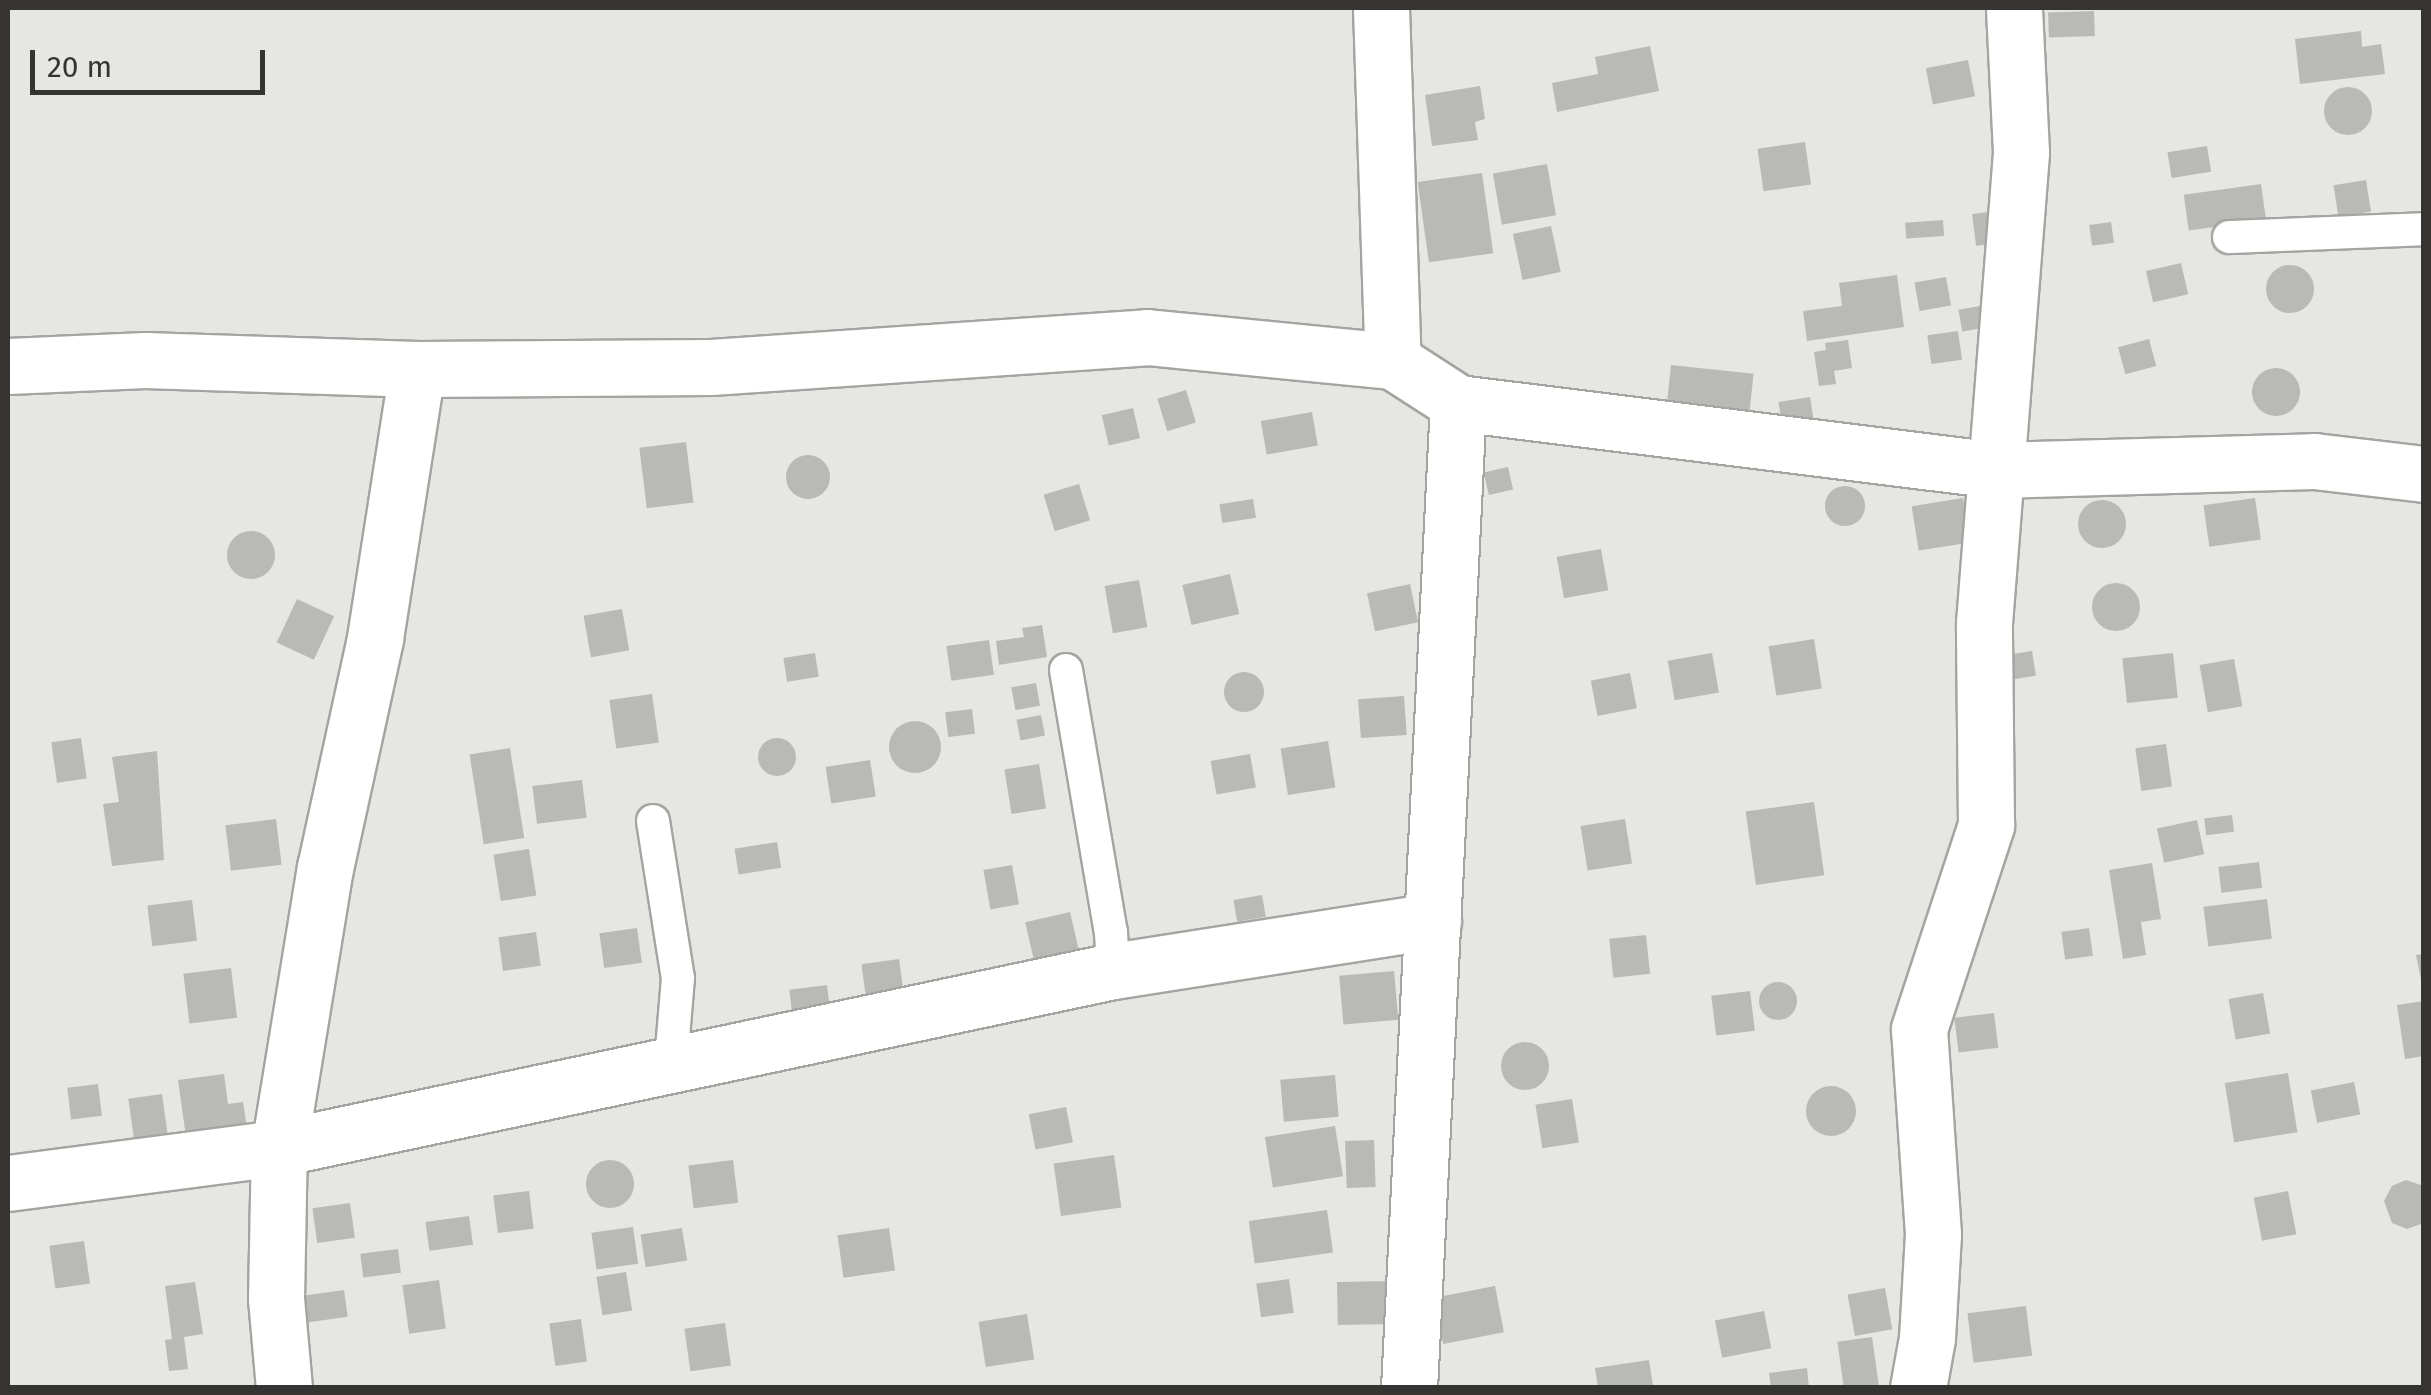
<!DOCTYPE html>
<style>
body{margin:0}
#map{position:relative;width:2431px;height:1395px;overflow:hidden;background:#e6e6e2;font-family:"Fira Sans",sans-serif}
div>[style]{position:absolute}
.building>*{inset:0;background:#b9b9b6;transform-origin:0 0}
.round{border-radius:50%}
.roads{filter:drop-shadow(2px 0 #a5a4a1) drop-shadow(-2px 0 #a5a4a1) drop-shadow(0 2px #a5a4a1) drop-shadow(0 -2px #a5a4a1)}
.lane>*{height:32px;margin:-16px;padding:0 16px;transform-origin:16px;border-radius:16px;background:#fff}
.street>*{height:55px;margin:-27.5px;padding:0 27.5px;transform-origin:27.5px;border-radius:27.5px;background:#fff}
span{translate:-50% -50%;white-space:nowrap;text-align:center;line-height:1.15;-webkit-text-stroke:8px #e6e6e2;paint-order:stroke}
.frame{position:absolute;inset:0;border:10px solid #353433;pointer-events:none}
.scale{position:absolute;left:30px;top:50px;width:235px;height:45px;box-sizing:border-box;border:5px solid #353433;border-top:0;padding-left:12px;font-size:30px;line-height:35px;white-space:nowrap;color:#353433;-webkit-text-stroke:8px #e6e6e2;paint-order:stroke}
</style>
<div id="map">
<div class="building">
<div style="left:2094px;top:11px;width:25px;height:46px;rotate:88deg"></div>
<div style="clip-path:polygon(2361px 31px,2362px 47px,2381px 44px,2385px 74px,2300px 84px,2295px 39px)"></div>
<div style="clip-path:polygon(1650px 46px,1659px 91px,1557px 112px,1552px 83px,1598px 74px,1595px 57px)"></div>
<div style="left:1968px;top:60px;width:37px;height:43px;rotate:79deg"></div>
<div style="clip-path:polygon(1480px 86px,1485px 119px,1475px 122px,1478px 140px,1432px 146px,1425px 95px)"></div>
<div class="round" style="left:2324px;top:87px;width:48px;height:48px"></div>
<div style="left:1805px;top:142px;width:43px;height:48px;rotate:82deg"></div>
<div style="left:2207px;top:146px;width:26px;height:40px;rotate:81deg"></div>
<div style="left:1547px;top:164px;width:52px;height:55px;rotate:80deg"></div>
<div style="left:1482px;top:173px;width:81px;height:65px;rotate:82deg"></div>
<div style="left:2366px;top:180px;width:32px;height:33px;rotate:81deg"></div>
<div style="left:2261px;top:184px;width:36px;height:78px;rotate:82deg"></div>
<div style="left:1988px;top:212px;width:32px;height:16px;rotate:83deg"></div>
<div style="left:1943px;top:220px;width:16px;height:38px;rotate:86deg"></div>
<div style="left:2111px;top:222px;width:21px;height:22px;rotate:82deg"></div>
<div style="left:1551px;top:226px;width:47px;height:39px;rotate:78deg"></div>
<div style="left:2181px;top:263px;width:32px;height:36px;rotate:77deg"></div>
<div class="round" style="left:2266px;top:265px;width:48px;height:48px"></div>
<div style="clip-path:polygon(1897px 275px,1904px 327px,1807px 341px,1803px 311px,1842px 306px,1839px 283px)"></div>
<div style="left:1946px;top:277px;width:29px;height:32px;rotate:80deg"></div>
<div style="left:1986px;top:305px;width:22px;height:28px;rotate:80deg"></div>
<div style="left:1958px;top:331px;width:29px;height:31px;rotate:82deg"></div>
<div style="left:2149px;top:339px;width:28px;height:32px;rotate:75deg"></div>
<div style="clip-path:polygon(1848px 340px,1852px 368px,1834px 371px,1836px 384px,1819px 386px,1814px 352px,1826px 350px,1825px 343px)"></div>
<div style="left:1671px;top:365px;width:83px;height:41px;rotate:6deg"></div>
<div class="round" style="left:2252px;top:368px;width:48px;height:48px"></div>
<div style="left:1186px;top:390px;width:34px;height:30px;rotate:73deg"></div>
<div style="left:1810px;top:397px;width:24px;height:32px;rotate:81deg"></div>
<div style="left:1133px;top:408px;width:31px;height:32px;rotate:77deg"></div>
<div style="left:1312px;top:412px;width:34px;height:52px;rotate:80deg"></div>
<div style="left:686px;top:442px;width:61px;height:47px;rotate:83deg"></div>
<div class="round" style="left:786px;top:455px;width:44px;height:44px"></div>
<div style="left:1508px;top:467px;width:23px;height:25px;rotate:77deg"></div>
<div style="left:1079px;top:484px;width:38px;height:37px;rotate:73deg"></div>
<div class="round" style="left:1825px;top:486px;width:40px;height:40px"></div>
<div style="left:1963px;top:498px;width:45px;height:52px;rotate:81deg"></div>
<div style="left:2255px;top:498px;width:42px;height:52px;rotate:82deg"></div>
<div style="left:1253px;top:499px;width:19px;height:34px;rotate:81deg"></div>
<div class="round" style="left:2078px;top:500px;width:48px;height:48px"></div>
<div class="round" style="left:227px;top:531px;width:48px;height:48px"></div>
<div style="left:1601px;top:549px;width:42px;height:45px;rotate:80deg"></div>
<div style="left:1230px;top:574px;width:41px;height:49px;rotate:77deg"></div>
<div style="left:1139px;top:580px;width:48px;height:35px;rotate:80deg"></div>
<div class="round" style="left:2092px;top:583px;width:48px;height:48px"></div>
<div style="left:1410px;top:584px;width:39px;height:44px;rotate:78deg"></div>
<div style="left:297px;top:599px;width:41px;height:48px;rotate:25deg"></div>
<div style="left:622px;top:609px;width:42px;height:39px;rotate:80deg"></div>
<div style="clip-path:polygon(1042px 625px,1047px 657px,999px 665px,996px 641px,1024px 637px,1022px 628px)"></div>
<div style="left:1814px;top:639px;width:50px;height:46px;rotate:81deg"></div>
<div style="left:989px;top:640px;width:35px;height:43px;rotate:82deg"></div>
<div style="left:2032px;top:651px;width:25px;height:23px;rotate:81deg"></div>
<div style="left:815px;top:653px;width:24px;height:32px;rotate:81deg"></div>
<div style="left:1712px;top:653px;width:40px;height:45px;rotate:80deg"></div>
<div style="left:2173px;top:653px;width:45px;height:51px;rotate:84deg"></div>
<div style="left:2234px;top:659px;width:48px;height:35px;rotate:80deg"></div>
<div class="round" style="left:1224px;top:672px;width:40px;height:40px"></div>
<div style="left:1630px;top:673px;width:36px;height:40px;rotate:79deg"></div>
<div style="left:1036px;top:683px;width:23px;height:25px;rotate:80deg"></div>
<div style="left:652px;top:694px;width:49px;height:43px;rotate:82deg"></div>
<div style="left:1404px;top:696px;width:39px;height:46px;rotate:86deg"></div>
<div style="left:972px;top:709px;width:25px;height:27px;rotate:83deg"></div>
<div style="left:1041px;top:715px;width:21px;height:25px;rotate:79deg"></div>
<div class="round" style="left:889px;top:721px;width:52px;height:52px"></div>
<div class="round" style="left:758px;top:738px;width:38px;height:38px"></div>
<div style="left:81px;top:738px;width:41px;height:30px;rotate:82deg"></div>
<div style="left:1328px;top:741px;width:47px;height:48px;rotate:81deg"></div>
<div style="left:2166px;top:744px;width:43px;height:31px;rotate:82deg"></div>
<div style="left:510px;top:748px;width:91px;height:41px;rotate:81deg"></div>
<div style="clip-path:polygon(157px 751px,164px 860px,112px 866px,103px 804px,119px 802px,112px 757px)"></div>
<div style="left:1250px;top:754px;width:34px;height:40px;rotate:80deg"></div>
<div style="left:870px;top:760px;width:37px;height:45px;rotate:81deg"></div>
<div style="left:1039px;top:764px;width:45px;height:35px;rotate:81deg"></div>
<div style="left:582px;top:780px;width:38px;height:50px;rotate:83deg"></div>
<div style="left:1814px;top:802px;width:74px;height:69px;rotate:82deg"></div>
<div style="left:2232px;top:815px;width:17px;height:28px;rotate:83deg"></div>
<div style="left:276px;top:819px;width:46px;height:51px;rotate:83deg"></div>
<div style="left:1625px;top:819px;width:45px;height:45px;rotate:81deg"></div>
<div style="left:2197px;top:820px;width:35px;height:41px;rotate:78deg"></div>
<div style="left:777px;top:842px;width:26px;height:43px;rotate:81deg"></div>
<div style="left:529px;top:849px;width:47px;height:36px;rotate:81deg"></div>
<div style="left:2259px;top:862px;width:26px;height:41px;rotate:83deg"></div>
<div style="clip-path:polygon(2152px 863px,2161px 919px,2141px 922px,2146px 955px,2123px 959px,2109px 870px)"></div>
<div style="left:1012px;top:865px;width:40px;height:29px;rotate:80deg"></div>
<div style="left:1262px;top:895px;width:22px;height:29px;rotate:80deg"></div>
<div style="left:2267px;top:899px;width:40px;height:64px;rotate:83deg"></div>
<div style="left:192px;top:900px;width:41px;height:45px;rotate:83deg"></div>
<div style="left:1070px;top:912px;width:44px;height:46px;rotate:77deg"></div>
<div style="left:637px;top:928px;width:35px;height:38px;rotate:82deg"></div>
<div style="left:2089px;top:928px;width:28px;height:28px;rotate:82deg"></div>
<div style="left:536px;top:932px;width:34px;height:38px;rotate:82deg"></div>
<div style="left:1646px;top:935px;width:39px;height:37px;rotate:84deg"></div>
<div style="clip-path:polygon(2424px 954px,2424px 984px,2422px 984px,2416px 955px)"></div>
<div style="left:899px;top:959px;width:35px;height:38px;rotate:82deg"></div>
<div style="left:231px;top:968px;width:50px;height:48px;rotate:83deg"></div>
<div style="left:1394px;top:971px;width:49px;height:55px;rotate:85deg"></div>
<div class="round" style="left:1759px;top:982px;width:38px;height:38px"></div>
<div style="left:827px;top:985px;width:26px;height:38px;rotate:83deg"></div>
<div style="left:1750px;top:991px;width:40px;height:39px;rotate:83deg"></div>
<div style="left:2263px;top:993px;width:41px;height:35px;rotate:80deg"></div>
<div style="clip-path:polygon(2424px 1001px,2424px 1056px,2405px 1059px,2397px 1005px)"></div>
<div style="left:1994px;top:1013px;width:35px;height:40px;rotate:83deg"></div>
<div class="round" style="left:1501px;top:1042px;width:48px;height:48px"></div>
<div style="left:2288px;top:1073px;width:60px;height:64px;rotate:81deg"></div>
<div style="clip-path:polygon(224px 1074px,228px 1104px,243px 1102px,247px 1128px,186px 1137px,178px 1080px)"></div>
<div style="left:1335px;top:1075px;width:42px;height:55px;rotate:85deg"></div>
<div style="left:2354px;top:1082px;width:33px;height:44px;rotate:79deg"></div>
<div style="left:98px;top:1084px;width:32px;height:31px;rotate:83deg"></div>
<div class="round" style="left:1806px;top:1086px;width:50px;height:50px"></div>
<div style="left:162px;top:1094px;width:44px;height:34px;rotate:82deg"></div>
<div style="left:1572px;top:1099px;width:44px;height:37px;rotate:81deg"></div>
<div style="left:1066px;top:1107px;width:36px;height:38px;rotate:79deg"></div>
<div style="left:1335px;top:1126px;width:51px;height:71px;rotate:81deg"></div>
<div style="left:1374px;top:1140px;width:47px;height:29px;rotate:88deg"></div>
<div style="left:1114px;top:1155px;width:53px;height:61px;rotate:82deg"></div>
<div class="round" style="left:586px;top:1160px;width:48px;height:48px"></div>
<div style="left:733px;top:1160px;width:43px;height:45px;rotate:83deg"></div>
<div style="clip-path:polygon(2406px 1180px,2424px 1186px,2424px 1223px,2407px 1229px,2392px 1223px,2384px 1201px,2392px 1186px)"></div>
<div style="left:529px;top:1191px;width:38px;height:36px;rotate:83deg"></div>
<div style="left:2288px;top:1191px;width:44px;height:35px;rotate:79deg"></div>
<div style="left:350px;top:1203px;width:35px;height:38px;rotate:82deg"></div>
<div style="left:1327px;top:1210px;width:43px;height:79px;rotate:82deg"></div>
<div style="left:469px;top:1216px;width:29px;height:44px;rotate:82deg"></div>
<div style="left:633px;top:1227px;width:37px;height:42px;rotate:82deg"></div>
<div style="left:682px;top:1228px;width:33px;height:42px;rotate:81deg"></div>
<div style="left:889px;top:1228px;width:43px;height:52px;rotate:82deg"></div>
<div style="left:84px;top:1241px;width:43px;height:35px;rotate:82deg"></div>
<div style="left:398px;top:1249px;width:24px;height:38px;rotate:83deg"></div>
<div style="left:626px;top:1272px;width:39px;height:30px;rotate:81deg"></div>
<div style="left:1289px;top:1279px;width:34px;height:33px;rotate:82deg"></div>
<div style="left:439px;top:1280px;width:49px;height:37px;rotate:82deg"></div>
<div style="left:1392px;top:1281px;width:43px;height:55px;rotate:89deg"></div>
<div style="clip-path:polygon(195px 1282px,203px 1334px,184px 1337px,188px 1369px,169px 1371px,165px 1340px,172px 1339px,165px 1286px)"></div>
<div style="left:1495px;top:1286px;width:47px;height:62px;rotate:79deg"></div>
<div style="left:1885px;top:1288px;width:42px;height:38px;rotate:80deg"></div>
<div style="left:344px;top:1290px;width:27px;height:45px;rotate:82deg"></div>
<div style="left:2026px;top:1306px;width:50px;height:59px;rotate:83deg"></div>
<div style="left:1764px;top:1311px;width:38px;height:50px;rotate:79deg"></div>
<div style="left:1027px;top:1314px;width:46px;height:49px;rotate:81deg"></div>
<div style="left:581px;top:1319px;width:43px;height:32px;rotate:82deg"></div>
<div style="left:725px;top:1323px;width:43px;height:41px;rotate:82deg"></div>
<div style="left:1872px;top:1337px;width:51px;height:35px;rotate:82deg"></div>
<div style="clip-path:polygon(1649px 1360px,1653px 1386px,1598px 1388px,1595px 1368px)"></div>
<div style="clip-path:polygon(1807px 1368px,1809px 1388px,1771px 1388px,1769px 1373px)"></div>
</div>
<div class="roads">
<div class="lane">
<div style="left:2229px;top:237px;width:195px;rotate:-2.3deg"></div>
<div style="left:1066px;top:670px;width:266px;rotate:80.3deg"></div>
<div style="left:1111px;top:932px;width:39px;rotate:87deg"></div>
<div style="left:653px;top:821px;width:159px;rotate:81deg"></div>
<div style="left:678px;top:978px;width:84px;rotate:94.8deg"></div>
</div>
<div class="street">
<div style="left:1381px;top:8px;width:353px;rotate:88.1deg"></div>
<div style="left:8px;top:366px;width:137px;rotate:-2.5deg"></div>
<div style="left:145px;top:360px;width:272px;rotate:1.9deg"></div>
<div style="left:417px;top:369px;width:294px;rotate:-0.4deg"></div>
<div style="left:711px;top:367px;width:437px;rotate:-3.9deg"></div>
<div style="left:1147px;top:337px;width:247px;rotate:5.6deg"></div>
<div style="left:1393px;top:361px;width:77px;rotate:32.9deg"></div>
<div style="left:1458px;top:403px;width:542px;rotate:7.1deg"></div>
<div style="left:1996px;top:470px;width:318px;rotate:-1.6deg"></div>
<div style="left:2314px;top:461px;width:111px;rotate:6.7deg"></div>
<div style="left:8px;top:1183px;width:273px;rotate:-7.4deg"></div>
<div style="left:279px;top:1148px;width:853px;rotate:-11.98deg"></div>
<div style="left:1113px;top:971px;width:324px;rotate:-8.9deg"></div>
<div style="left:284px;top:1388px;width:89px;rotate:-95.1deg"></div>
<div style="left:276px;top:1299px;width:151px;rotate:-88.9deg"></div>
<div style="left:279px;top:1148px;width:284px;rotate:-80.7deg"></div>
<div style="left:325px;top:868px;width:235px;rotate:-77.7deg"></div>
<div style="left:375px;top:638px;width:272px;rotate:-81.1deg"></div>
<div style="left:1409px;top:1388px;width:986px;rotate:-87.15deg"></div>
<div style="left:1918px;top:1388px;width:51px;rotate:-79.8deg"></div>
<div style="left:1927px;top:1338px;width:104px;rotate:-86.7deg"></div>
<div style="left:1933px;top:1234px;width:205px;rotate:-93.9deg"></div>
<div style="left:1919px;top:1029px;width:215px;rotate:-71.8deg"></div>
<div style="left:1986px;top:825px;width:202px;rotate:-90.6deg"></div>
<div style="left:1984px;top:623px;width:472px;rotate:-85.5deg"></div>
<div style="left:2021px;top:152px;width:144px;rotate:-92.8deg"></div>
</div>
</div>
<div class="frame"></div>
<div class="scale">20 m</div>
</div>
